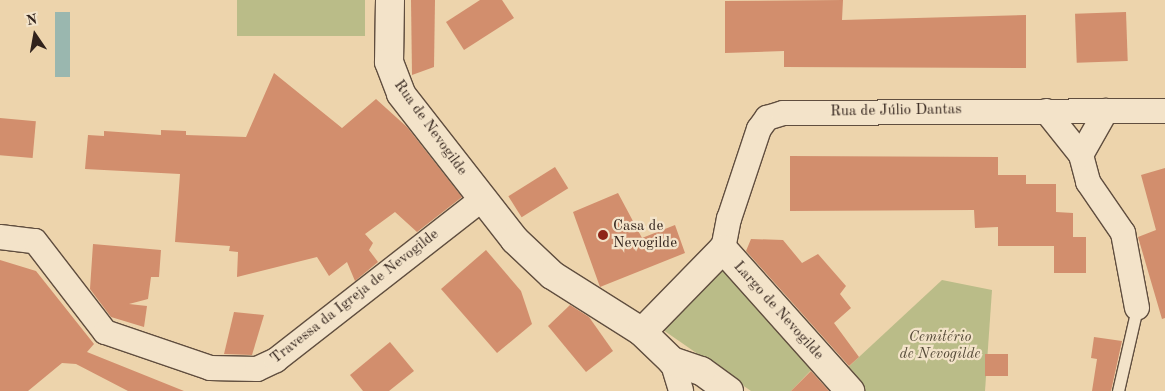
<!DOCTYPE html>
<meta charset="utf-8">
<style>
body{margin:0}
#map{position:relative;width:1165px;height:391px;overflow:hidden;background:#edd4ac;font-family:"Old Standard TT",serif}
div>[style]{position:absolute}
.green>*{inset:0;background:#babc88;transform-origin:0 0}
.water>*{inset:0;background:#9ab7af;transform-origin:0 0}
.building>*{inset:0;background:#d28e6d;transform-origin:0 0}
.roads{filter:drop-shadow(1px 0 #604e3f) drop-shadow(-1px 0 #604e3f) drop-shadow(0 1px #604e3f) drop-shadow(0 -1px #604e3f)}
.service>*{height:11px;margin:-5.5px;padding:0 5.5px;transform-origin:5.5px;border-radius:5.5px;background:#f3e3c9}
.minor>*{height:24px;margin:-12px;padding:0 12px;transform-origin:12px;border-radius:12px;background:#f3e3c9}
.tertiary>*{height:28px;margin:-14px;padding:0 14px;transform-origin:14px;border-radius:14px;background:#f3e3c9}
.dots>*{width:14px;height:14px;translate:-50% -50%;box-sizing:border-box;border:2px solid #f3e3c9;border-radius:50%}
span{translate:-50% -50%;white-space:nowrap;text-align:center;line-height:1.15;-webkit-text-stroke:4.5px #f3e3c9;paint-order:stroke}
.street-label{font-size:15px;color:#31221b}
.poi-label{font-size:15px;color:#31221b}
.left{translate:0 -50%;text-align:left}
.park-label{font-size:15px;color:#534836;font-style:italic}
.north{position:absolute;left:10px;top:10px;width:50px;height:50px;-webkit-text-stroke:4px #f3e3c9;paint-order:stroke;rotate:348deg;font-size:14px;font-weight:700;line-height:20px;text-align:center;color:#31221b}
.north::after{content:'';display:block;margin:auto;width:18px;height:22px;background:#31221b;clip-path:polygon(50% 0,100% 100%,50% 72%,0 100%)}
</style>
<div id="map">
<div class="green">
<div style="left:237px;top:0;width:128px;height:36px"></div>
<div style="clip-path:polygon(721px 260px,816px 365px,791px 391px,751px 391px,656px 325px)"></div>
<div style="clip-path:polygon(942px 280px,992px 290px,985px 391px,865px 391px,845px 370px)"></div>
</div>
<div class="water">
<div style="left:55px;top:12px;width:15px;height:65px"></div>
</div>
<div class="building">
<div style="clip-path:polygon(411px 0,435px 0,434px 67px,412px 75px)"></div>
<div style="clip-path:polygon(480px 0,502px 0,514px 18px,464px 50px,446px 22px)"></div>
<div style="clip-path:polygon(843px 0,842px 20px,1026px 15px,1026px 68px,784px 67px,784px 51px,725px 53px,725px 1px)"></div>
<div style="left:1126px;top:12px;width:49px;height:51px;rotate:88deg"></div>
<div style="clip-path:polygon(274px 73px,342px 128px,376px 99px,407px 127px,462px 197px,417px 232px,395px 212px,365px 234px,373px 243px,369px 250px,378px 262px,355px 281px,347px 262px,329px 276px,317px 257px,237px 277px,238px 252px,229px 251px,230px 246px,175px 242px,180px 174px,85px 169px,88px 135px,104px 136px,104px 131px,161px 135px,161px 130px,186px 131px,186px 135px,246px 137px)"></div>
<div style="left:0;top:118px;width:36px;height:37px;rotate:5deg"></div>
<div style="clip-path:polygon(790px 156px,998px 157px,998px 175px,1026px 175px,1026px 184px,1056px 184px,1056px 212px,1073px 213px,1073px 237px,1086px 237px,1086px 273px,1054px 273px,1054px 246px,998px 246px,998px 227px,975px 228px,974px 210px,790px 211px)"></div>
<div style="left:555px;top:167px;width:25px;height:55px;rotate:58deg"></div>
<div style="clip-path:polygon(1165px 168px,1165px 318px,1162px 319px,1138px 237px,1156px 230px,1141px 175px)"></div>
<div style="clip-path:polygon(618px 193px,642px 238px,675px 225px,685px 253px,600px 287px,573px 212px)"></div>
<div style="clip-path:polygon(751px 239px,783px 240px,802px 263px,818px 254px,846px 286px,840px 294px,851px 308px,834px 323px,859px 357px,849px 366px,746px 251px)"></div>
<div style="clip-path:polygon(93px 244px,161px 250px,159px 277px,151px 277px,148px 299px,129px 304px,147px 306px,144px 327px,111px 317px,90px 289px)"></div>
<div style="clip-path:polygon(486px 250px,521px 291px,532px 324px,497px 353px,441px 289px)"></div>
<div style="clip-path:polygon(0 260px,36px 271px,94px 344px,87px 352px,184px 391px,128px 391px,76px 364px,62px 363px,28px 391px,0 391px)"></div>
<div style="clip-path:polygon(570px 305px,589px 317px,613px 351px,586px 372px,548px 326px)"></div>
<div style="clip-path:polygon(234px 312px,264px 315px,252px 355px,224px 354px)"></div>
<div style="clip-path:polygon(1094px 337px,1122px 341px,1111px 391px,1092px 391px,1097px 359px,1091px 358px)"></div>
<div style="clip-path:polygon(390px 342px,414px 371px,389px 391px,363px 391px,350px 375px)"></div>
<div style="left:985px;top:354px;width:23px;height:22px"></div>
<div style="clip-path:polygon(811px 371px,829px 391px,791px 391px)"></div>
</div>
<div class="roads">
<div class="service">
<div style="left:1118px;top:391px;width:85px;rotate:-77.1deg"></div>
</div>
<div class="minor">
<div style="left:1046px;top:111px;width:56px;rotate:51.5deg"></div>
<div style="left:1081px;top:155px;width:28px;rotate:75deg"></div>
<div style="left:1088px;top:182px;width:62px;rotate:55.5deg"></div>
<div style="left:1123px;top:233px;width:76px;rotate:79.4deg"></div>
<div style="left:1081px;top:155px;width:51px;rotate:-60.4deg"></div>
<div style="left:0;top:237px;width:35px;rotate:7deg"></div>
<div style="left:35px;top:241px;width:115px;rotate:52.4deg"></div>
<div style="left:105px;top:332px;width:111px;rotate:18.9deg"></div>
<div style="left:210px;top:368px;width:47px;rotate:1.2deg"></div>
<div style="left:257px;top:369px;width:21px;rotate:-25deg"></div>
<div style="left:276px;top:360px;width:261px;rotate:-38deg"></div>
<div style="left:723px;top:249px;width:31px;rotate:-79deg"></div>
<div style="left:729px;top:219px;width:95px;rotate:-71.6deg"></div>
<div style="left:759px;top:129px;width:14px;rotate:-54deg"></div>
<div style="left:767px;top:118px;width:17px;rotate:-17deg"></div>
<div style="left:783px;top:113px;width:382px;rotate:-0.3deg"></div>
<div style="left:672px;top:361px;width:31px;rotate:73deg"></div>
</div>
<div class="tertiary">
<div style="left:390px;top:0;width:62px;rotate:90.9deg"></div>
<div style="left:389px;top:62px;width:34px;rotate:69deg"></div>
<div style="left:401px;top:94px;width:185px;rotate:52deg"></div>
<div style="left:515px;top:240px;width:51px;rotate:43.4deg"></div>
<div style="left:552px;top:275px;width:107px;rotate:32.3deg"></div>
<div style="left:729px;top:391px;width:34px;rotate:-144deg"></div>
<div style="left:701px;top:371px;width:31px;rotate:-161deg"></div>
<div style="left:672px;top:361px;width:42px;rotate:-136deg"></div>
<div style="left:642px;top:332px;width:116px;rotate:-45.7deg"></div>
<div style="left:723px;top:249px;width:191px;rotate:48.2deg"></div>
</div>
</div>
<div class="dots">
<div style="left:603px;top:235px;background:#8f2418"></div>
</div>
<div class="street-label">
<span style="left:896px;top:111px;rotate:-1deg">Rua de Júlio Dantas</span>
<span style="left:430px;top:128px;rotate:54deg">Rua de Nevogilde</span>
<span style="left:355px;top:297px;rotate:-38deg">Travessa da Igreja de Nevogilde</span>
<span style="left:778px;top:311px;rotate:48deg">Largo de Nevogilde</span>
</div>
<div class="poi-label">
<span class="left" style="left:613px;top:235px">Casa de<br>Nevogilde</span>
</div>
<div class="park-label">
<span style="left:940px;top:346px">Cemitério<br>de Nevogilde</span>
</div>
<div class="north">N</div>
</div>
